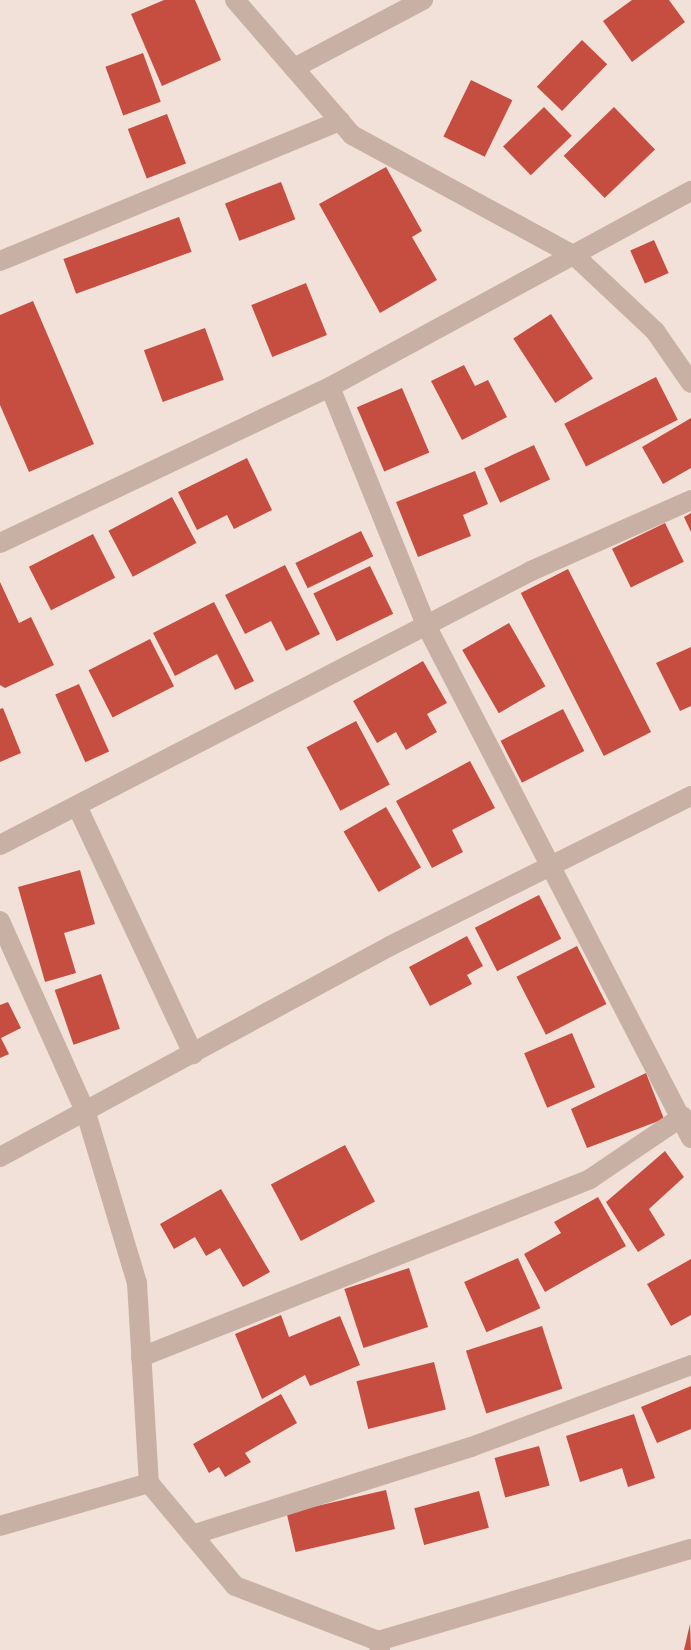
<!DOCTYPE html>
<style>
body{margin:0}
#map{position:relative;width:691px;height:1650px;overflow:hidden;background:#f1e1d8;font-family:Mulish,sans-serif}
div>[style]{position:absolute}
.building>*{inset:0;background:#c64e41;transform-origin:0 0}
.street>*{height:20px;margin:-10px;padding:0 10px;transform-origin:10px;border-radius:10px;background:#c9b0a4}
span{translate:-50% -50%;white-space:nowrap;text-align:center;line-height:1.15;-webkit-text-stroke:6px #f9ece4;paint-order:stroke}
</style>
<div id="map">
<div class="building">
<div style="clip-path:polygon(164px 0,195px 0,221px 60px,162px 86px,131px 14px)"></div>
<div style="clip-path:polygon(632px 0,669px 0,685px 22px,632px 62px,603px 21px)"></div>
<div style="left:582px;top:40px;width:35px;height:65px;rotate:44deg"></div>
<div style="left:143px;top:53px;width:52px;height:40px;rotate:70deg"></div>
<div style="left:471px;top:80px;width:46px;height:63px;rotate:26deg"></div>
<div style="left:544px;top:107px;width:40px;height:57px;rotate:46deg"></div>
<div style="left:614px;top:107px;width:59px;height:70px;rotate:46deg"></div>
<div style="left:167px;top:114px;width:53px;height:42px;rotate:69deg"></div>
<div style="clip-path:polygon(386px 167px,422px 231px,412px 237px,437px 280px,380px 313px,319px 204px)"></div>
<div style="left:281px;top:182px;width:40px;height:60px;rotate:69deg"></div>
<div style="left:179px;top:217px;width:37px;height:123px;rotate:70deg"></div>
<div style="left:654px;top:240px;width:36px;height:26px;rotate:66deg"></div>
<div style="left:306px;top:283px;width:56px;height:59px;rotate:68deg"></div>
<div style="clip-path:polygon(33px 301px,94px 444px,29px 472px,0 405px,0 315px)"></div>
<div style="left:551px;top:314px;width:77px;height:45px;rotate:57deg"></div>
<div style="left:205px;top:328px;width:55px;height:65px;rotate:70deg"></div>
<div style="clip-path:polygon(464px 365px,475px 386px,488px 380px,507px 417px,462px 440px,431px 381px)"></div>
<div style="left:656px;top:377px;width:48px;height:103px;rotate:63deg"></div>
<div style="left:402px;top:388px;width:70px;height:49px;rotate:67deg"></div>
<div style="clip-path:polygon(691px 418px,691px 468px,663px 484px,642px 447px)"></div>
<div style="left:534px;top:445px;width:38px;height:55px;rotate:65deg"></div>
<div style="clip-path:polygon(247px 458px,272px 510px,234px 529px,227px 515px,197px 530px,178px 492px)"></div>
<div style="clip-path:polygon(475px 471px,488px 504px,463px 515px,471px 536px,418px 557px,396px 502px)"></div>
<div style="left:172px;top:497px;width:52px;height:72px;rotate:62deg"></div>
<div style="clip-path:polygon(691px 513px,691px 532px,684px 517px)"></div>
<div style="left:665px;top:523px;width:43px;height:59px;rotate:64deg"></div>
<div style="left:361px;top:531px;width:28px;height:73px;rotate:64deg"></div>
<div style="left:93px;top:534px;width:49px;height:72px;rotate:63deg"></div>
<div style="clip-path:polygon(285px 565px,320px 634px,286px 651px,271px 621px,245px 634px,225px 595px)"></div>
<div style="left:370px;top:566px;width:53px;height:63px;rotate:64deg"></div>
<div style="left:568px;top:569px;width:183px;height:53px;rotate:63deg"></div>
<div style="clip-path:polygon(0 582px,19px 623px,31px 617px,54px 665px,5px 688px,0 685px)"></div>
<div style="clip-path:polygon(214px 602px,254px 681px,235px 690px,217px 654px,175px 676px,153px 633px)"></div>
<div style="left:509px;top:623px;width:73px;height:54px;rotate:60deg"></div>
<div style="left:150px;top:639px;width:53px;height:69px;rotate:63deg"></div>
<div style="clip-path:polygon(691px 647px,691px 706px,680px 711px,656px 663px)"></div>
<div style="clip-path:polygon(423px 661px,447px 703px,427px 714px,437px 732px,406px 750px,396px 732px,377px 743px,353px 701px)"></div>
<div style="left:79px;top:684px;width:74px;height:26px;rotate:66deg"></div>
<div style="clip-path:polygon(3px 708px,21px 753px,0 762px,0 709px)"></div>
<div style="left:563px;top:709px;width:47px;height:70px;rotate:63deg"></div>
<div style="left:356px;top:721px;width:72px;height:56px;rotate:62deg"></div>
<div style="clip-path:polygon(470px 761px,495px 808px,452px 830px,463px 852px,432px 868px,396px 801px)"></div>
<div style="left:386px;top:807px;width:70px;height:49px;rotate:60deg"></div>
<div style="clip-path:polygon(80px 870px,95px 924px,64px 933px,76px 973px,45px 982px,18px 887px)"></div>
<div style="left:539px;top:895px;width:49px;height:72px;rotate:63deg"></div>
<div style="clip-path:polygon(467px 936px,483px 966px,467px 975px,472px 984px,430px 1006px,409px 967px)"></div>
<div style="left:577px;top:946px;width:65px;height:68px;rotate:63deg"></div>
<div style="left:101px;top:974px;width:58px;height:49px;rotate:71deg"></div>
<div style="clip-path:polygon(8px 1002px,21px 1028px,1px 1038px,9px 1054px,0 1058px,0 1005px)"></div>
<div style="left:572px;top:1033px;width:59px;height:52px;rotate:67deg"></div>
<div style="clip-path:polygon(646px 1073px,664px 1119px,587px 1148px,571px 1109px)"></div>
<div style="left:345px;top:1145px;width:64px;height:84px;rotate:62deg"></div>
<div style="clip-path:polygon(665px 1151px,684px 1177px,649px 1209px,665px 1235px,638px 1252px,606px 1202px)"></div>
<div style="clip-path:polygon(221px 1189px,270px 1272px,243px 1287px,220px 1248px,206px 1256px,195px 1237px,174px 1249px,160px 1224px)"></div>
<div style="clip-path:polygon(598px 1197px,626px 1246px,545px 1292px,524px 1254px,561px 1233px,554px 1222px)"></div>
<div style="left:518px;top:1258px;width:55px;height:59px;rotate:66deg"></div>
<div style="clip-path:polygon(691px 1259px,691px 1315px,671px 1326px,647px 1284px)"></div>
<div style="left:409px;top:1268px;width:62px;height:68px;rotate:72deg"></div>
<div style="clip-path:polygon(281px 1315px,289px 1337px,340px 1316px,360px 1365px,310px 1386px,305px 1375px,262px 1399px,235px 1334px)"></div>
<div style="left:542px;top:1326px;width:66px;height:80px;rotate:72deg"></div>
<div style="left:434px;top:1362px;width:49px;height:80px;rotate:76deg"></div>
<div style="clip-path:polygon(691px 1386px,691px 1429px,657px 1443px,641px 1407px)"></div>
<div style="clip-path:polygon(281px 1394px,297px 1423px,245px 1453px,251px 1462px,225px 1477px,219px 1467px,209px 1473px,193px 1444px)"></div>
<div style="clip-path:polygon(634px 1414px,655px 1478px,628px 1487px,622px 1468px,580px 1482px,566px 1436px)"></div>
<div style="left:539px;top:1446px;width:41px;height:46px;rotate:75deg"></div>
<div style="left:386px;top:1490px;width:40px;height:102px;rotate:77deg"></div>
<div style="left:479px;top:1491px;width:38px;height:67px;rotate:75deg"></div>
<div style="clip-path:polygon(690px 1624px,691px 1650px,684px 1650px)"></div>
</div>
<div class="street">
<div style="left:235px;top:0;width:179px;rotate:49.1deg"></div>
<div style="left:352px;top:135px;width:254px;rotate:28.5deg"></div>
<div style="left:575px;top:256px;width:110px;rotate:43.2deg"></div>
<div style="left:655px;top:331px;width:63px;rotate:55.3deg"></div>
<div style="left:294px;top:68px;width:146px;rotate:-27.8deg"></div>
<div style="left:0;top:261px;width:368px;rotate:-22.4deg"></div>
<div style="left:330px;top:387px;width:259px;rotate:68deg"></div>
<div style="left:427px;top:627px;width:575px;rotate:62.68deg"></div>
<div style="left:0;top:543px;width:365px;rotate:-25.3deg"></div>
<div style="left:330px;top:387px;width:411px;rotate:-28.5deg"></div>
<div style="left:77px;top:806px;width:274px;rotate:64.9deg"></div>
<div style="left:0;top:845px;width:598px;rotate:-27.29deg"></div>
<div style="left:531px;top:571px;width:175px;rotate:-23.9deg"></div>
<div style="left:0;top:921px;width:210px;rotate:65.9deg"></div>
<div style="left:86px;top:1113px;width:177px;rotate:73.3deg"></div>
<div style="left:137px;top:1283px;width:200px;rotate:86.6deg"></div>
<div style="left:149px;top:1483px;width:155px;rotate:163.9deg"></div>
<div style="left:0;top:1157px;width:443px;rotate:-28.4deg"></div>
<div style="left:390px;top:946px;width:336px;rotate:-26.5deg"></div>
<div style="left:141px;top:1357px;width:483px;rotate:-21.6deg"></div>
<div style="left:590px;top:1179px;width:112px;rotate:-34.1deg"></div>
<div style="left:149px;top:1483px;width:134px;rotate:50.1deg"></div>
<div style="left:235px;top:1586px;width:153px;rotate:21deg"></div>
<div style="left:192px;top:1535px;width:293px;rotate:-17.5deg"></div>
<div style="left:471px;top:1447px;width:235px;rotate:-20.4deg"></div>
<div style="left:380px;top:1650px;width:9px;rotate:-103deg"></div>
<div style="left:378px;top:1641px;width:326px;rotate:-16.4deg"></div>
</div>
</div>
